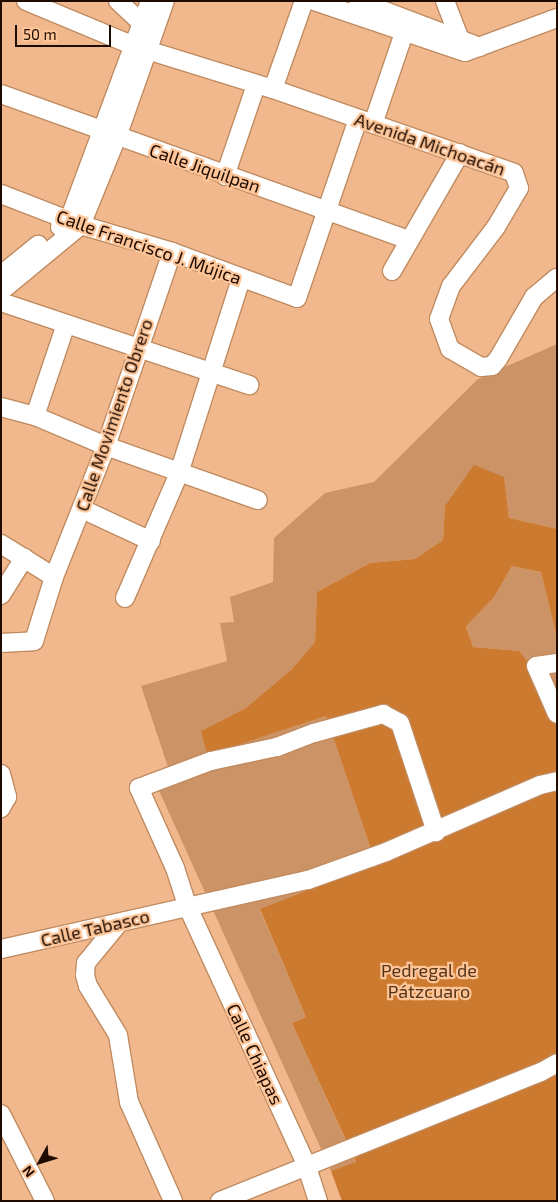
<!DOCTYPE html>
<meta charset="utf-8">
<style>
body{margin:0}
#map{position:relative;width:558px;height:1202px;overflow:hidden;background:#f0b88c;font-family:"Exo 2",sans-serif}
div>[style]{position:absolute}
.green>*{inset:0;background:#cb9366}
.forest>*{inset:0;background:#cb7a2f}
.roads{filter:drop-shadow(1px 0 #c08b60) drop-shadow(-1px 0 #c08b60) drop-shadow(0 1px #c08b60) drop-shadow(0 -1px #c08b60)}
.minor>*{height:18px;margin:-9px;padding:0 9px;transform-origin:9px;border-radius:9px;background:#fff}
span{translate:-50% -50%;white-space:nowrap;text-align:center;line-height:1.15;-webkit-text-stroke:4.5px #fec598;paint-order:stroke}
.street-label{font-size:18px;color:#1e0b00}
.park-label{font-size:18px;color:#563417}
.frame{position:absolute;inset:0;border:2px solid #1e0b00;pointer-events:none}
.north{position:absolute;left:15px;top:1137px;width:50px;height:50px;-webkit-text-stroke:4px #fec598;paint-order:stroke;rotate:231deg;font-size:14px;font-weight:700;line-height:20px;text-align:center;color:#1e0b00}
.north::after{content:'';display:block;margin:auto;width:18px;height:22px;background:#1e0b00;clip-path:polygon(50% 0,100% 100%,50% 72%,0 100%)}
.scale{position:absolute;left:15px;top:25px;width:96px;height:22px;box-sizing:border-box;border:2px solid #1e0b00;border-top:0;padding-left:6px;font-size:15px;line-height:18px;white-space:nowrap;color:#1e0b00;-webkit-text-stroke:4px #fec598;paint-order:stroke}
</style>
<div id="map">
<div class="green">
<div style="clip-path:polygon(557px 344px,557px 529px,509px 518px,504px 478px,445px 506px,443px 540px,415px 559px,370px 563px,317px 592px,315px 642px,292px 669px,246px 708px,201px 731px,208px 754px,326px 716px,376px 864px,260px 910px,306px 1017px,292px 1023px,356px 1163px,331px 1171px,151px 773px,168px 767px,141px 686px,227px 661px,220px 623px,234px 622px,230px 597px,273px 582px,274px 538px,325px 493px,374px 482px,478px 379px)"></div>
<div style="clip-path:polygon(512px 566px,541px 572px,557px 638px,557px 697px,519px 651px,473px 647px,466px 625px,494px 597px)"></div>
</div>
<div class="forest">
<div style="clip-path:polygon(474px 465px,504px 477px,509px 518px,557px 529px,557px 638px,541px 572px,512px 566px,494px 597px,466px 626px,473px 647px,519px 651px,557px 697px,557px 1201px,342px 1201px,331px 1171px,356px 1162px,292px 1023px,306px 1017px,260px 909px,376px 864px,326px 716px,207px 755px,201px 731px,246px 708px,292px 669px,315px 642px,317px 592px,370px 563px,415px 559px,443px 540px,445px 506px)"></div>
</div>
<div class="roads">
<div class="minor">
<div style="left:26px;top:1px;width:117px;rotate:22.6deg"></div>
<div style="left:134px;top:46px;width:145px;rotate:17.2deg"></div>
<div style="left:273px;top:89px;width:255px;rotate:19.2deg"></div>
<div style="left:514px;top:173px;width:16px;rotate:72deg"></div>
<div style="left:519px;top:188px;width:45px;rotate:120.5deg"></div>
<div style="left:496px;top:227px;width:74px;rotate:127.3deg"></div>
<div style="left:451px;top:286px;width:35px;rotate:110deg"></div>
<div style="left:439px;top:319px;width:32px;rotate:70deg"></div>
<div style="left:450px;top:349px;width:36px;rotate:30deg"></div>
<div style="left:481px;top:367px;width:11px;rotate:-5deg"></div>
<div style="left:492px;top:366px;width:9px;rotate:-49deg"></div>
<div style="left:498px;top:359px;width:72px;rotate:-59.9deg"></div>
<div style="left:534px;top:297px;width:30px;rotate:-40deg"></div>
<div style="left:118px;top:1px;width:42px;rotate:43.1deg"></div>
<div style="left:314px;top:1px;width:159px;rotate:18.7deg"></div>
<div style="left:465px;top:52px;width:98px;rotate:-20.3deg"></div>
<div style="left:358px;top:1px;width:130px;rotate:20.7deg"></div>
<div style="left:445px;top:1px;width:47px;rotate:68.9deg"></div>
<div style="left:273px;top:89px;width:93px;rotate:-70.6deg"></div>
<div style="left:1px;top:94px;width:432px;rotate:19.7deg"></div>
<div style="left:373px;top:124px;width:96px;rotate:-71.2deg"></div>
<div style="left:225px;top:176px;width:96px;rotate:-71.2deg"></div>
<div style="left:1px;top:194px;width:86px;rotate:21.2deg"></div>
<div style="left:81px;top:225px;width:95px;rotate:16.5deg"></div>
<div style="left:172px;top:252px;width:133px;rotate:20.2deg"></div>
<div style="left:297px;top:298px;width:189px;rotate:-71.2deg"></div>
<div style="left:60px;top:227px;width:11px;rotate:-38deg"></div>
<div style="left:69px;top:220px;width:233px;rotate:-69.7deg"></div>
<div style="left:392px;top:271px;width:136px;rotate:-60deg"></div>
<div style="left:1px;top:275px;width:48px;rotate:-39deg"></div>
<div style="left:1px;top:291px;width:104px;rotate:-39.5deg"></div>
<div style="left:81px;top:225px;width:95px;rotate:-67.8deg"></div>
<div style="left:117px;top:137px;width:144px;rotate:-70.6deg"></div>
<div style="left:1px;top:302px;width:262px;rotate:18.5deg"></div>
<div style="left:1px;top:407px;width:35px;rotate:15deg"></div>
<div style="left:35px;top:416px;width:77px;rotate:22.9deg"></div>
<div style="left:106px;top:446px;width:161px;rotate:19.6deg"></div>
<div style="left:35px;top:416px;width:97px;rotate:-71.4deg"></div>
<div style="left:82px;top:509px;width:76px;rotate:24.9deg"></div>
<div style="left:1px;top:544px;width:62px;rotate:31.9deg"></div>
<div style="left:1px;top:595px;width:44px;rotate:-58.1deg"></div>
<div style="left:125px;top:598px;width:136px;rotate:-66.6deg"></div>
<div style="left:179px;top:473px;width:204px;rotate:-72.3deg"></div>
<div style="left:1px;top:643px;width:33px;rotate:-3deg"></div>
<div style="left:34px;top:641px;width:67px;rotate:-72.6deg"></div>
<div style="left:54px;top:577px;width:141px;rotate:-68.3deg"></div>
<div style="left:106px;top:446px;width:205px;rotate:-71.2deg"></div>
<div style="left:557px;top:663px;width:21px;rotate:172deg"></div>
<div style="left:536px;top:666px;width:52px;rotate:66.4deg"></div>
<div style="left:1px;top:774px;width:24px;rotate:75deg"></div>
<div style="left:7px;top:797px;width:13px;rotate:119deg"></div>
<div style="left:118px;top:924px;width:50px;rotate:129.4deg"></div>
<div style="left:86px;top:963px;width:12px;rotate:95deg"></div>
<div style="left:85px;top:975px;width:11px;rotate:75deg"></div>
<div style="left:88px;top:986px;width:57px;rotate:58.5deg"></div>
<div style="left:118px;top:1035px;width:68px;rotate:80.7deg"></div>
<div style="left:129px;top:1102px;width:108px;rotate:66deg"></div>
<div style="left:1px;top:949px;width:315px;rotate:-12.7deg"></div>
<div style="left:308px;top:880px;width:83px;rotate:-19.7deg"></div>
<div style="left:386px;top:852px;width:168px;rotate:-23.5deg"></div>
<div style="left:540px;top:785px;width:17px;rotate:-13deg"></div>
<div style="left:1px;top:1114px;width:97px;rotate:63.2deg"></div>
<div style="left:220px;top:1201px;width:346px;rotate:-21.9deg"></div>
<div style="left:541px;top:1072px;width:18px;rotate:-29deg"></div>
<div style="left:318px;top:1201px;width:39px;rotate:-108deg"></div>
<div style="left:306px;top:1164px;width:282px;rotate:-114.7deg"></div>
<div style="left:188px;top:908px;width:42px;rotate:-108deg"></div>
<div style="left:175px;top:868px;width:88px;rotate:-114.2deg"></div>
<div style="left:139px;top:788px;width:77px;rotate:-20.6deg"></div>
<div style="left:211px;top:761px;width:67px;rotate:-12deg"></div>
<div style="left:277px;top:747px;width:40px;rotate:-21deg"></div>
<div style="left:314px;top:733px;width:72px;rotate:-15.4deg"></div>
<div style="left:383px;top:714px;width:19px;rotate:28deg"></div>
<div style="left:400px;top:723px;width:115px;rotate:71.7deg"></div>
</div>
</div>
<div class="street-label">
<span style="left:430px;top:144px;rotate:19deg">Avenida Michoacán</span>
<span style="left:205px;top:168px;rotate:19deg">Calle Jiquilpan</span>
<span style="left:149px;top:247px;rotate:19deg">Calle Francisco J. Mújica</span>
<span style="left:114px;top:415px;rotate:-71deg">Calle Movimiento Obrero</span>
<span style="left:95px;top:928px;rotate:-13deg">Calle Tabasco</span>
<span style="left:255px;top:1054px;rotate:65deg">Calle Chiapas</span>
</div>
<div class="park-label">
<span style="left:429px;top:981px">Pedregal de<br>Pátzcuaro</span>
</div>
<div class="frame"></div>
<div class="north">N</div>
<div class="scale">50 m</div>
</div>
